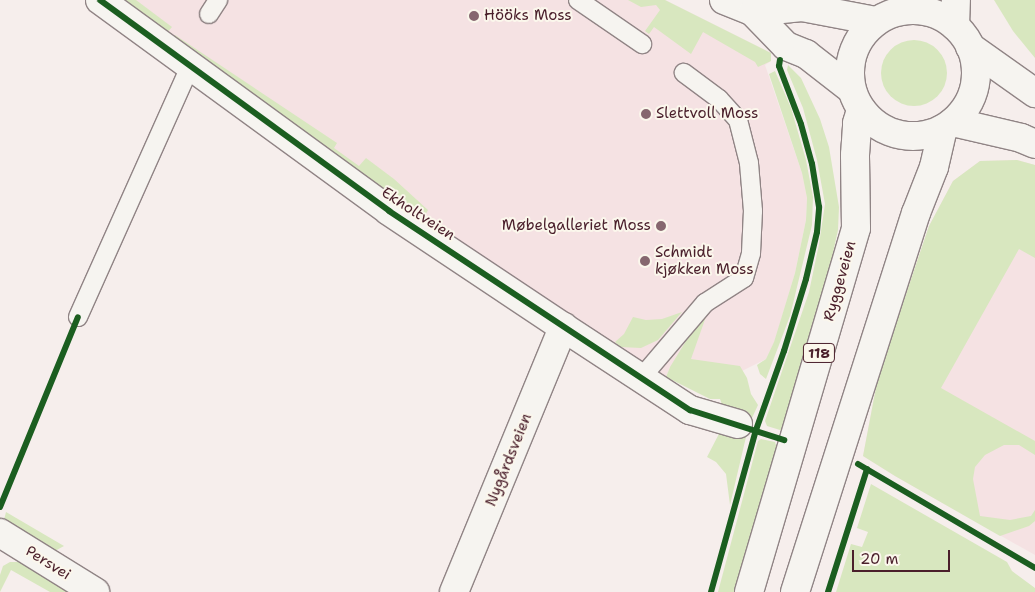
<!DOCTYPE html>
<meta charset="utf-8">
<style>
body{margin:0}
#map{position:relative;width:1035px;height:592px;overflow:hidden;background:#f6eeec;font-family:"Shantell Sans",sans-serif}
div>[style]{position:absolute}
.built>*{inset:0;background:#f5e2e3}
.green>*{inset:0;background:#d8e7bf}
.round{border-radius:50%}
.roads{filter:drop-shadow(1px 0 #908485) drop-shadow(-1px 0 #908485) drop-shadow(0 1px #908485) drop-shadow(0 -1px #908485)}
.service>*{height:18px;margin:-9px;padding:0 9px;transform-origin:9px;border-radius:9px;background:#f6f4f0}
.minor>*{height:28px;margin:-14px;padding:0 14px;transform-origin:14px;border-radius:14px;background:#f6f4f0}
.tertiary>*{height:28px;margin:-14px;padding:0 14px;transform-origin:14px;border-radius:14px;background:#f6f4f0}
.primary>*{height:28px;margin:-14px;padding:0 14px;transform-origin:14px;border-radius:14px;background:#f6f4f0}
.primary>.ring{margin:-14px;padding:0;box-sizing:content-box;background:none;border:28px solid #f6f4f0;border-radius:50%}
.cycleway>*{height:6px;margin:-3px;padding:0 3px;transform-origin:3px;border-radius:3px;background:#1b5e20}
.dots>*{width:14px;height:14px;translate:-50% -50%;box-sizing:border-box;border:2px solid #fbf7ec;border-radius:50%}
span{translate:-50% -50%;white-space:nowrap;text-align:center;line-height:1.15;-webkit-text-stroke:4px #fbf7ec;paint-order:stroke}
.shield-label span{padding:1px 4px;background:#fbf7ec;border:1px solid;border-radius:4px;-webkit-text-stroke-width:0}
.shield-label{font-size:14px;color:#4a1f2b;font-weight:700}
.poi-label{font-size:15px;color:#4a1f2b}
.left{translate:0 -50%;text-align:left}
.right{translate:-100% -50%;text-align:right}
.street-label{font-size:15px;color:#4a1f2b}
.scale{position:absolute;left:852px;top:550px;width:98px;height:22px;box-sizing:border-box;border:2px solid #4a1f2b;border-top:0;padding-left:6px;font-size:15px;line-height:18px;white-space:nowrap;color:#4a1f2b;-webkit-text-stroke:4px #fbf7ec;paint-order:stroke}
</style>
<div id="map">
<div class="built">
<div style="clip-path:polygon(115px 0,665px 0,771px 53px,771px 61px,765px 65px,802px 173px,807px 198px,806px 220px,795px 273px,774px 343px,766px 359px,742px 371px,719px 379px,670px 367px,666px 377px,618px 345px,541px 302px)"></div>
<div style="clip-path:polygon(1017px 160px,1035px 165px,1035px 555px,895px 476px,863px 456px,878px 377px,929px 226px,953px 181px,980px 161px)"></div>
</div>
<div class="green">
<div style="clip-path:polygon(119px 0,136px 0,172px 27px,165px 35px)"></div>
<div style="clip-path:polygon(628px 0,665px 0,771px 53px,771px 61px,758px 67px,755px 62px,703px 32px,691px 54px,654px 27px,649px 34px,645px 31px,660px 10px,656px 5px,641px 7px)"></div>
<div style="clip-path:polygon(994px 0,1035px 0,1035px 58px,1013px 31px)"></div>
<div style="clip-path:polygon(175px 35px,337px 143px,334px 148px,359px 166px,366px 158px,394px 179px,428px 210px,423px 219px,171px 42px)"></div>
<div class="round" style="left:881px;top:40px;width:66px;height:66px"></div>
<div style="clip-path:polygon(788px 65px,801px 78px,820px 119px,829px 147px,839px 207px,838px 230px,829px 271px,784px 430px,780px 430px,767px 426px,765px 421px,809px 292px,819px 244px,825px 204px,817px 160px,803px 108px,787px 70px)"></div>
<div style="clip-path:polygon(775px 71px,791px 108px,806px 160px,813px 197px,812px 225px,790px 316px,766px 379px,760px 374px,757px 365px,766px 359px,774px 342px,795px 273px,806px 220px,807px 198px,802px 173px,769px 74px)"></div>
<div style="clip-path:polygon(1017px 160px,1035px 165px,1035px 258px,1019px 249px,941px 388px,1035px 441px,1035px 455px,1019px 445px,1004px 445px,985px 455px,975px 467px,973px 479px,980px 516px,1010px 520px,1031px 516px,1035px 510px,1035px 521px,1029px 526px,1000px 536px,895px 476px,863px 456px,878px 377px,929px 226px,953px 181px,980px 161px)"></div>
<div style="clip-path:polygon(705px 310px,708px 311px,691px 359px,740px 366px,747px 378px,751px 394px,758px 405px,752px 418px,745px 419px,725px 413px,720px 399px,710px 399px,666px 377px,670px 367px)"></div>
<div style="clip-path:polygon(682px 312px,658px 340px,641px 348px,620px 347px,615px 342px,624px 334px,633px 317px,646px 320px,662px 319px)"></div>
<div style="clip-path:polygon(722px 428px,741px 430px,746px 437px,730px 505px,726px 474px,716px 462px,707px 457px)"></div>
<div style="clip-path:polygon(761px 439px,775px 442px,778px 452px,737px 592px,718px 592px,758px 441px)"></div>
<div style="clip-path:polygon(871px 484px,1007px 562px,1012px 571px,1035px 588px,1035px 592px,836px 592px,851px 544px,862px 547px,868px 532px,857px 528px)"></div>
<div style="clip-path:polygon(6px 512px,64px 546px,53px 552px,4px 520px)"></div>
<div style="clip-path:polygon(10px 562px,25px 562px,73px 592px,50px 592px,11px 570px,0 592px,0 575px,3px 566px)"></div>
</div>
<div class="roads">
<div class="service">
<div style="left:578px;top:0;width:78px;rotate:34.5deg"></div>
<div style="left:209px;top:14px;width:17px;rotate:-57deg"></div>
<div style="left:78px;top:317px;width:274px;rotate:-65.9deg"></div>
<div style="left:641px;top:378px;width:99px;rotate:-49.5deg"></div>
<div style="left:705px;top:303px;width:46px;rotate:-32.7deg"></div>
<div style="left:744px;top:278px;width:26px;rotate:-74deg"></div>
<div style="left:751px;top:253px;width:42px;rotate:-87.3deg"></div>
<div style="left:753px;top:211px;width:48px;rotate:-94.8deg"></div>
<div style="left:749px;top:163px;width:44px;rotate:-104.3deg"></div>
<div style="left:738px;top:120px;width:28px;rotate:-132deg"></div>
<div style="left:719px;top:99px;width:44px;rotate:-143.4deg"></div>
</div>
<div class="minor">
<div style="left:100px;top:0;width:358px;rotate:36.1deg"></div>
<div style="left:389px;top:211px;width:209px;rotate:33.7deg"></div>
<div style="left:563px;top:327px;width:152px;rotate:33.2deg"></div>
<div style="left:690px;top:410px;width:50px;rotate:16.3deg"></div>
<div style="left:0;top:533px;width:112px;rotate:31.8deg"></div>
<div style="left:454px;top:592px;width:287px;rotate:-67.6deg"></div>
</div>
<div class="tertiary">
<div style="left:724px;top:0;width:31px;rotate:22deg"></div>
<div style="left:753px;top:12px;width:47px;rotate:45.9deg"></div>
<div style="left:786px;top:46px;width:22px;rotate:22deg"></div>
<div style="left:806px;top:54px;width:57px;rotate:37.9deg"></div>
<div style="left:753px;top:12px;width:49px;rotate:-5.8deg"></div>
<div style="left:802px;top:7px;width:75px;rotate:10.7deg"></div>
</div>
<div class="primary">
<div class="ring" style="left:850px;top:10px;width:98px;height:98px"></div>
<div style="left:955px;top:26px;width:26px;rotate:-88deg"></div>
<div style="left:970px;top:47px;width:80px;rotate:35.3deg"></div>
<div style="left:953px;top:122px;width:70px;rotate:13.2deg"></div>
<div style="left:1021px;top:138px;width:15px;rotate:23deg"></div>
<div style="left:749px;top:592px;width:379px;rotate:-73.6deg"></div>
<div style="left:856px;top:228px;width:73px;rotate:-90.8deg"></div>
<div style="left:855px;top:155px;width:32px;rotate:-86deg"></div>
<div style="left:857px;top:123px;width:14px;rotate:-73deg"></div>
<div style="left:795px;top:592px;width:398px;rotate:-72.3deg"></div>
<div style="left:916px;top:213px;width:49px;rotate:-68.6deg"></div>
<div style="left:934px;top:167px;width:39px;rotate:-77deg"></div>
</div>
</div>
<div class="cycleway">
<div style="left:100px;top:0;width:358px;rotate:36.1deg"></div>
<div style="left:389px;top:211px;width:361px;rotate:33.5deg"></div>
<div style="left:690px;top:410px;width:99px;rotate:17.7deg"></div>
<div style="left:858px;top:464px;width:205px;rotate:30.4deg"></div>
<div style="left:0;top:507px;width:205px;rotate:-67.7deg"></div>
<div style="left:711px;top:592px;width:168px;rotate:-74.5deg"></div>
<div style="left:756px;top:430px;width:84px;rotate:-70.5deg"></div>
<div style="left:784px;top:351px;width:75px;rotate:-73deg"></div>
<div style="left:806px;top:279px;width:48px;rotate:-76.8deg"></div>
<div style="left:817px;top:232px;width:25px;rotate:-85deg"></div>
<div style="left:819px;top:207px;width:44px;rotate:-99.2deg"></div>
<div style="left:812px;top:164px;width:41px;rotate:-105.4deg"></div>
<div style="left:801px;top:124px;width:62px;rotate:-110.8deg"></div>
<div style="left:779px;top:66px;width:6px;rotate:-81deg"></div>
<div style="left:828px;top:592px;width:129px;rotate:-72.4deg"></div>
</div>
<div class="dots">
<div style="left:474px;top:16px;background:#86676f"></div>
<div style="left:646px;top:114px;background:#86676f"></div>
<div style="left:661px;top:226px;background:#86676f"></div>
<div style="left:645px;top:261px;background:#86676f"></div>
</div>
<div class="shield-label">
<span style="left:819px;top:353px">118</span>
</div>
<div class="poi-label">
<span class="left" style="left:484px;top:16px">Hööks Moss</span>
<span class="left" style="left:656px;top:114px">Slettvoll Moss</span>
<span class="right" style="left:651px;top:226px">Møbelgalleriet Moss</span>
<span class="left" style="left:655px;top:261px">Schmidt<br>kjøkken Moss</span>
</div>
<div class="street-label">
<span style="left:418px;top:214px;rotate:33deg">Ekholtveien</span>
<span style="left:840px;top:281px;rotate:-74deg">Ryggeveien</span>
<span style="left:509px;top:460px;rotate:-68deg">Nygårdsveien</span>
<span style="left:48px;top:563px;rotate:32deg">Persvei</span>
</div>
<div class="scale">20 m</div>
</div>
